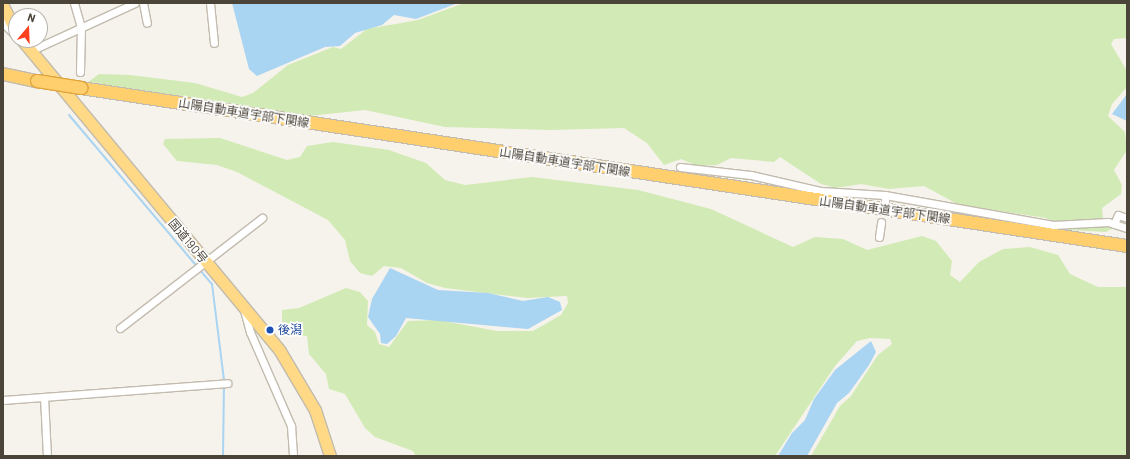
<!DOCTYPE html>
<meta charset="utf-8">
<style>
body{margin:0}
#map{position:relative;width:1130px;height:459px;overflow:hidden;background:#f6f3ec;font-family:Barlow,"Noto Sans JP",sans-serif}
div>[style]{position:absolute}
.green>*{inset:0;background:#d2eab5}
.water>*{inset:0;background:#a9d4f2}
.stream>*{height:2px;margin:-1px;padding:0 1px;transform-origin:1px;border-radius:1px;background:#a9d4f2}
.roads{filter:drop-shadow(1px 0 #c2bbae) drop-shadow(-1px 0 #c2bbae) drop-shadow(0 1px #c2bbae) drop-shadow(0 -1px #c2bbae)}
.minor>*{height:7px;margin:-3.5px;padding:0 3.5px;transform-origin:3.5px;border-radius:3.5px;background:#fff}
.trunk>*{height:11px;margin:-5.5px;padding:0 5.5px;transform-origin:5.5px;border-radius:5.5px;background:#ffd985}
.motorway>*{height:12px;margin:-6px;padding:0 6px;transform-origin:6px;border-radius:6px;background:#ffcf6e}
.bridges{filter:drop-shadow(1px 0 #e0a43c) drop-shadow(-1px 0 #e0a43c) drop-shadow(0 1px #e0a43c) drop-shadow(0 -1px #e0a43c)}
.motorway-bridge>*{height:12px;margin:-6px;padding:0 6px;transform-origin:6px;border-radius:6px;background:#ffcf6e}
.dots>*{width:11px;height:11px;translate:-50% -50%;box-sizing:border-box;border:2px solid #fff;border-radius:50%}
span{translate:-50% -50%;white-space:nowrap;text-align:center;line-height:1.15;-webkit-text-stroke:3.5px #fff;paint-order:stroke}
.street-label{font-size:12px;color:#4b4439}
.transit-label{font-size:12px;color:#164399}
.left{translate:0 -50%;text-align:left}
.frame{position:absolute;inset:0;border:4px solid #4b4439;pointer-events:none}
.north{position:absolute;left:8px;top:8px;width:40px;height:40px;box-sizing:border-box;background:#fff;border:1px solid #b7b4b0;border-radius:50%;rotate:19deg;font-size:11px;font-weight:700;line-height:16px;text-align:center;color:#4b4439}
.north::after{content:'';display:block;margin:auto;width:14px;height:18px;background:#fc3f1d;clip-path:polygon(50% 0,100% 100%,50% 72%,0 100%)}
</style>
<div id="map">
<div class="green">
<div style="clip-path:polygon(464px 3px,1127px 3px,1127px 38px,1114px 39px,1111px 44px,1127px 71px,1127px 87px,1112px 104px,1108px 116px,1125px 132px,1127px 150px,1114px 170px,1122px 185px,1121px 194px,1102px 208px,1103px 219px,1113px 228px,1106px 232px,1069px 230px,1046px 218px,959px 205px,924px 186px,889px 189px,861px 184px,836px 188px,821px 184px,780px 157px,774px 162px,731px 158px,717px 165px,697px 166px,681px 159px,664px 165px,647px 143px,624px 128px,550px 130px,445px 127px,365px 110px,309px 116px,88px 82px,99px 74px,130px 75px,195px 83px,242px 97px,253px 93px,288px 65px,333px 47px,341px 49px,367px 29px,418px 20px)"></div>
<div style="clip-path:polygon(220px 138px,287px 160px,300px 157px,307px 146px,333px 142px,389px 150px,426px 163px,445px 180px,465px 185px,532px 177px,638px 190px,711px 209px,793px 247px,815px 237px,843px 239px,867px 250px,922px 236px,936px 241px,952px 261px,950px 275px,960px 282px,979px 262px,1003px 249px,1030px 247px,1058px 255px,1070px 274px,1098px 287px,1127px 287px,1127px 456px,811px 456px,840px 406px,851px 396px,878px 355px,892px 344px,890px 339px,870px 338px,857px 341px,835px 366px,775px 456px,416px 456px,413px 451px,375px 437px,365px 428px,345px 394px,329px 389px,326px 374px,309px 354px,307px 336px,290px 334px,282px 322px,282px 310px,299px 308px,346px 288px,360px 292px,368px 301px,367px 325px,375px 332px,379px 344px,389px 347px,408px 321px,438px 320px,497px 331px,533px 331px,561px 315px,568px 303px,567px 296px,527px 298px,445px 288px,427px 283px,401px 268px,384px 266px,372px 276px,360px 273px,350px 261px,345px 240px,328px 220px,237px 172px,217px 165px,177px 161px,163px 144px,165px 139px)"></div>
</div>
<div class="water">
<div style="clip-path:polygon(232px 3px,458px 3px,416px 19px,394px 15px,382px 25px,355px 33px,340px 46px,325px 47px,257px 76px,249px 69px)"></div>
<div style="clip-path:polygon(1127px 94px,1127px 121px,1112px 114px)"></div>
<div style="clip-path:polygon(390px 268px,438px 290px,488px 293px,523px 301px,548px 297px,560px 302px,562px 310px,528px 329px,406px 318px,396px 336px,387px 344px,381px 343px,380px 334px,368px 317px,372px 299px)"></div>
<div style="clip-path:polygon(871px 341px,876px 352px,869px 365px,849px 393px,837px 403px,807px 456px,778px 456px,792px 433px,805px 420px,814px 399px,835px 370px)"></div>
</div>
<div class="stream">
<div style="left:69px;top:115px;width:221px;rotate:49.8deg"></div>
<div style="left:212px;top:284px;width:98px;rotate:82.9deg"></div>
<div style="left:223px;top:456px;width:71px;rotate:-89.2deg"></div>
</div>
<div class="roads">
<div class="minor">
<div style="left:74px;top:3px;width:25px;rotate:74deg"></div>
<div style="left:81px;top:27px;width:45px;rotate:91.3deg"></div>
<div style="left:143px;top:3px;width:20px;rotate:79deg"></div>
<div style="left:210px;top:3px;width:40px;rotate:84.3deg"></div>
<div style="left:3px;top:23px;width:16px;rotate:45deg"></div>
<div style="left:30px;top:51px;width:115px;rotate:-24.6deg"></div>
<div style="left:680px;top:167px;width:71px;rotate:6.4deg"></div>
<div style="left:751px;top:175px;width:72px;rotate:12.9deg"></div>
<div style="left:821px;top:191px;width:64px;rotate:3.6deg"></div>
<div style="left:885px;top:195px;width:6px;rotate:90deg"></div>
<div style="left:885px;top:195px;width:171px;rotate:10.1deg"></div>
<div style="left:1053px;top:225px;width:55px;rotate:-3.1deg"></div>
<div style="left:1108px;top:222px;width:20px;rotate:18deg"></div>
<div style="left:1114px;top:224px;width:10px;rotate:-66deg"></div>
<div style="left:1118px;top:215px;width:9px;rotate:18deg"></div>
<div style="left:879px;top:237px;width:15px;rotate:-82deg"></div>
<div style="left:244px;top:310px;width:23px;rotate:75deg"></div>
<div style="left:250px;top:332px;width:103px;rotate:66.4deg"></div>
<div style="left:291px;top:426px;width:30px;rotate:86deg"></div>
<div style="left:120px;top:328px;width:180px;rotate:-37.8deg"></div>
<div style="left:44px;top:397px;width:59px;rotate:87.1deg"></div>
<div style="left:3px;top:400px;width:225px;rotate:-4.3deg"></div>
</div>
<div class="trunk">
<div style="left:3px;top:6px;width:28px;rotate:63deg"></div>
<div style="left:22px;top:40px;width:404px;rotate:50.3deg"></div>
<div style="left:280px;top:351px;width:69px;rotate:59.3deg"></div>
<div style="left:315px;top:410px;width:48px;rotate:71.9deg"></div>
</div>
<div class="motorway">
<div style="left:3px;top:74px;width:35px;rotate:12deg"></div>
<div style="left:81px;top:88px;width:1058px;rotate:8.59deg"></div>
</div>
</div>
<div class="bridges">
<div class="motorway-bridge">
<div style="left:37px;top:81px;width:45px;rotate:9deg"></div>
</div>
</div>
<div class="dots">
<div style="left:270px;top:330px;background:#1a4fb4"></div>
</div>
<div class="street-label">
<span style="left:244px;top:113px;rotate:9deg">山陽自動車道宇部下関線</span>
<span style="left:565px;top:162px;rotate:9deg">山陽自動車道宇部下関線</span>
<span style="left:885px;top:210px;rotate:8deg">山陽自動車道宇部下関線</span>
<span style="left:188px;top:241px;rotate:50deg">国道190号</span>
</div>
<div class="transit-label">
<span class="left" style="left:278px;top:330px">後潟</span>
</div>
<div class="frame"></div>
<div class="north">N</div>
</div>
